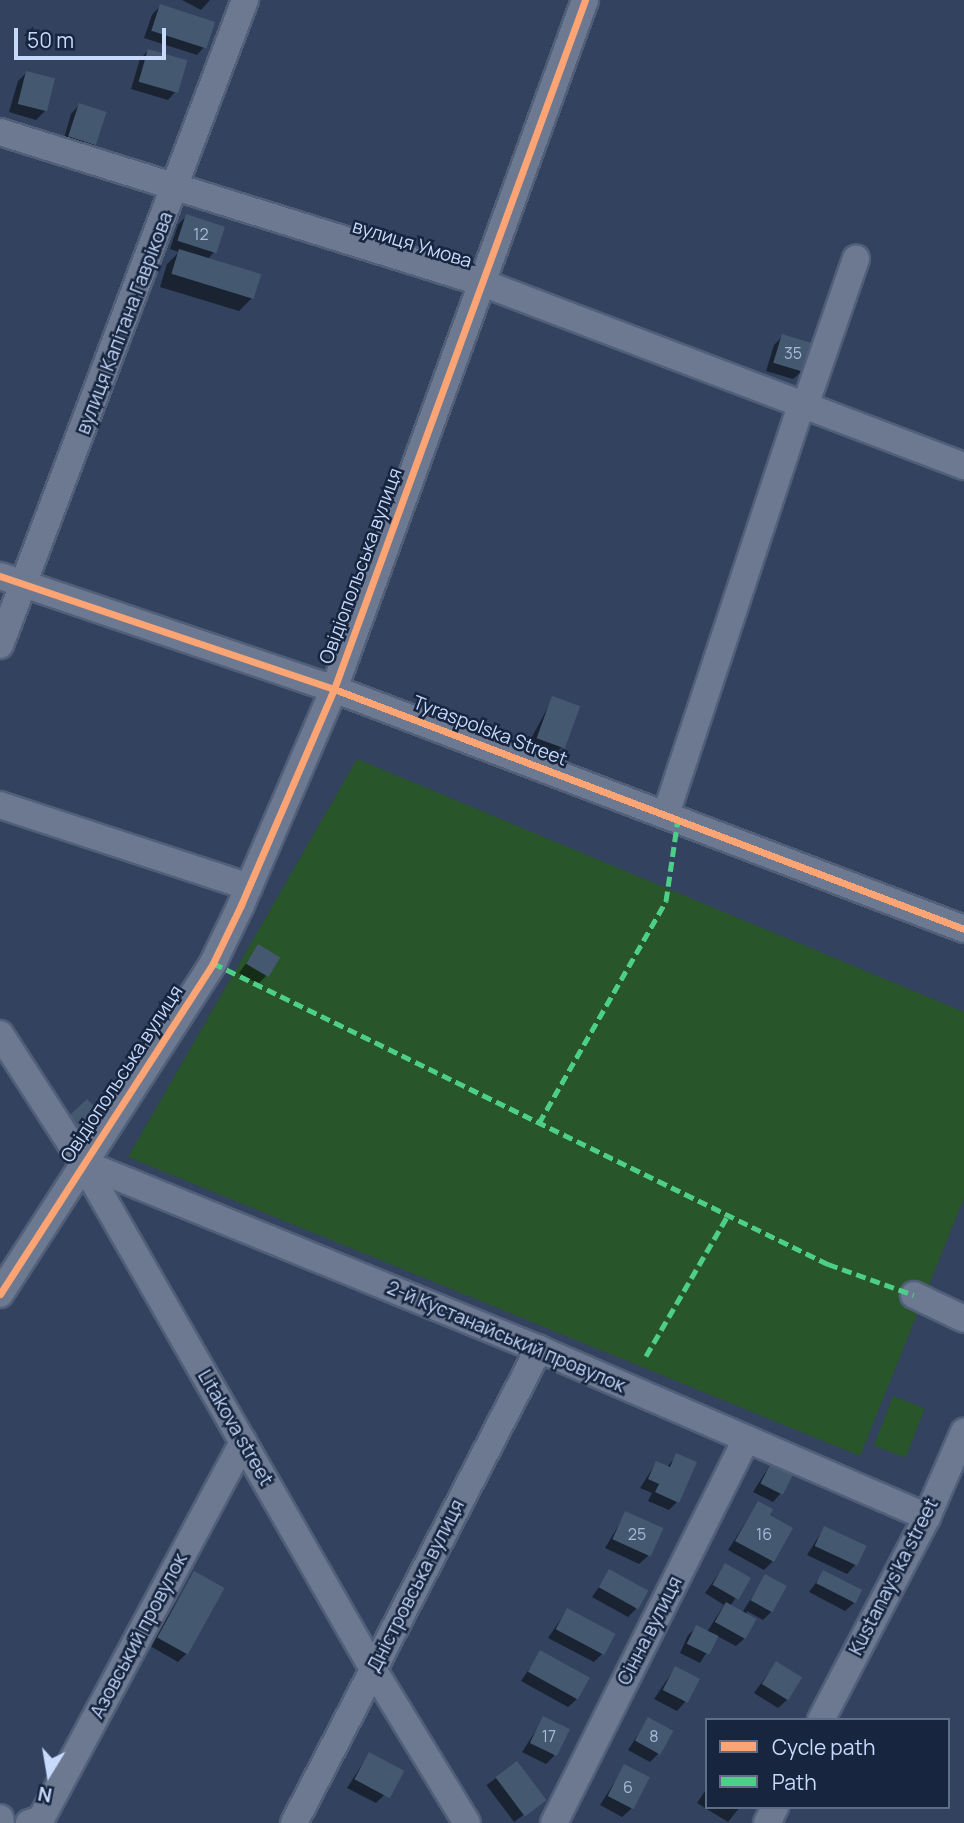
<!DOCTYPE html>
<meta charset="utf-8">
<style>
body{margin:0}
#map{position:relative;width:964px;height:1823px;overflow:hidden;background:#32425f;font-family:Manrope,sans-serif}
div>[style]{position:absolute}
.green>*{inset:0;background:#285529;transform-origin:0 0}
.shadow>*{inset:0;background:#0007;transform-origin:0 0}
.building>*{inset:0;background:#445970;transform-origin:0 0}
.roads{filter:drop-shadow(2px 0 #515f79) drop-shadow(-2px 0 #515f79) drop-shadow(0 2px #515f79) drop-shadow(0 -2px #515f79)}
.minor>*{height:26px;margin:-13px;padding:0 13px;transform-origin:13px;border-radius:13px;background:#6d7991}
.quiet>*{height:5px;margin-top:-2.5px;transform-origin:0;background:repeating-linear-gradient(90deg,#4dcf88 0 10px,transparent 0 15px)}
.cycleway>*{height:7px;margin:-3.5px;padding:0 3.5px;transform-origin:3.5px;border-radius:3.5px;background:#fda474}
span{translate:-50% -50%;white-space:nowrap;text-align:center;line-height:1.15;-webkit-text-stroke:5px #17253e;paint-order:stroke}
.number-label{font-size:16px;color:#a6bad9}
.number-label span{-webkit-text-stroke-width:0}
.street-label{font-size:19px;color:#c7dafc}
.legend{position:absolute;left:705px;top:1718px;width:245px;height:91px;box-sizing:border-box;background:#17253e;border:2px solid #5d6d8a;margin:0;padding:9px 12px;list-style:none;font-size:21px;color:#c7dafc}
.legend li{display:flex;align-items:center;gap:14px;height:35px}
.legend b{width:35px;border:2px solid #5d6d8a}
.north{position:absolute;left:14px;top:1739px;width:70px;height:70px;-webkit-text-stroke:5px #17253e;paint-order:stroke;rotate:191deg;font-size:19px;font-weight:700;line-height:28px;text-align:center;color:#c7dafc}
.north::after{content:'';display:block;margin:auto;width:24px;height:32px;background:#c7dafc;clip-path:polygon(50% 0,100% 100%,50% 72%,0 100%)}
.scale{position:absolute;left:14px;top:28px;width:152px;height:32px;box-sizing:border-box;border:4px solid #c7dafc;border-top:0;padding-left:9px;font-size:21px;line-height:24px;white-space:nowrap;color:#c7dafc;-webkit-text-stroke:5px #17253e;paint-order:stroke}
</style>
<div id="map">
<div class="green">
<div style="clip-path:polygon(357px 759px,964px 1012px,964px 1198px,860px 1456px,128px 1157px)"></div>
<div style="left:893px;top:1396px;width:34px;height:53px;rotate:21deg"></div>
</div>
<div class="shadow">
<div style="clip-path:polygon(182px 0,210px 0,201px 10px)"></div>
<div style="clip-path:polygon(160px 6px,213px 23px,205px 46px,197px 55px,144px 38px,152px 15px)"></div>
<div style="clip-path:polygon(148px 51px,176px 91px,168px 100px,131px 89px,140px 59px)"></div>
<div style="clip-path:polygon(26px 73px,45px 111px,36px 120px,9px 112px,18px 81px)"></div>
<div style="clip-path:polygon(79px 105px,95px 144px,87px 152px,62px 145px,71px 114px)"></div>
<div style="clip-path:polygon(186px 216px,214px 252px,208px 259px,252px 298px,239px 311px,160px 287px,167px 264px,179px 252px,170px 249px,178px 225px)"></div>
<div style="clip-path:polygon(783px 336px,802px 371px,793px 379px,766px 371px,774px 345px)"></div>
<div style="clip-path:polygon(553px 698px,563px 746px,554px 754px,527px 746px)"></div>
<div style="clip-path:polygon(259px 946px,266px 976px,258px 984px,239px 973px)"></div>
<div style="clip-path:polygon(677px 1455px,677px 1502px,669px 1510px,648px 1501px,652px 1493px,640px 1488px,656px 1463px,667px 1467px)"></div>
<div style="clip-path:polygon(775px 1457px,781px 1493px,773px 1502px,753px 1492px)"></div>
<div style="clip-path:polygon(758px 1503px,767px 1516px,773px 1561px,764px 1570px,728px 1550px)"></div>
<div style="clip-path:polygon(626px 1513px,648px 1556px,639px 1564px,605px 1548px)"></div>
<div style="clip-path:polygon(824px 1528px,855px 1565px,847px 1574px,807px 1555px)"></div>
<div style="clip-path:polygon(725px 1565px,749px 1579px,730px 1606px,742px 1613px,765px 1576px,772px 1611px,763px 1620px,747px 1611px,745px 1638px,736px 1646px,717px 1636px,700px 1663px,680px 1653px,688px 1635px,697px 1627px,707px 1632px,724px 1605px,705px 1593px)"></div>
<div style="clip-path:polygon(610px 1571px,636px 1609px,628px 1617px,592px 1597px)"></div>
<div style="clip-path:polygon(824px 1572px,854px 1603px,845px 1611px,809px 1592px)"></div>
<div style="clip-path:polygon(194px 1573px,187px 1653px,178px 1662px,150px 1646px)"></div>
<div style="clip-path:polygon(567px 1610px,602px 1654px,594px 1662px,548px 1638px)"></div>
<div style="clip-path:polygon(540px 1653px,577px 1699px,568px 1707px,521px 1681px)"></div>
<div style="clip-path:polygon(776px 1663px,787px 1700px,778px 1708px,754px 1693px)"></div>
<div style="clip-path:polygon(675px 1668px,685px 1702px,677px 1711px,654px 1699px)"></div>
<div style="clip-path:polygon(544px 1718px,554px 1756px,546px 1764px,522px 1752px)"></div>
<div style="clip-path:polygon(648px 1719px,658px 1754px,650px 1762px,628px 1750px)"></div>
<div style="clip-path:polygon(369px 1754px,384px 1795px,376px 1803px,347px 1788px)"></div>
<div style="left:516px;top:1763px;width:46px;height:37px;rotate:53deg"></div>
<div style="clip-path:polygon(625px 1766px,631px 1809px,622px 1817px,600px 1805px)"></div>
<div style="clip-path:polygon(707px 1788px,707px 1807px,740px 1807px,728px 1822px,697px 1803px)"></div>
</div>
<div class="building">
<div style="left:160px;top:4px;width:58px;height:28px;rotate:18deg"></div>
<div style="left:148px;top:49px;width:41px;height:34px;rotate:16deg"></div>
<div style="left:26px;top:71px;width:30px;height:34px;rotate:14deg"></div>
<div style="left:79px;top:103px;width:29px;height:35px;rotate:18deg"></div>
<div style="left:186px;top:214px;width:41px;height:28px;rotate:18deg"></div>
<div style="left:179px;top:249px;width:86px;height:26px;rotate:17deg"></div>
<div style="left:782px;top:334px;width:31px;height:30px;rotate:17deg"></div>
<div style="left:552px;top:696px;width:30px;height:45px;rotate:20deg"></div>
<div style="left:258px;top:944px;width:26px;height:23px;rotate:31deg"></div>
<div style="left:87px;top:1099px;width:16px;height:28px;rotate:47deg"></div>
<div style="clip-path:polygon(676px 1453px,697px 1462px,679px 1503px,655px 1492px,659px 1484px,648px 1479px,656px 1461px,670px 1467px)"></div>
<div style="left:775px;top:1455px;width:25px;height:32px;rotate:27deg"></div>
<div style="clip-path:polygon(758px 1501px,773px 1509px,770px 1515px,793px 1528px,774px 1562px,735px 1541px)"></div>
<div style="left:625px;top:1511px;width:42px;height:31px;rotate:24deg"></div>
<div style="left:824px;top:1526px;width:47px;height:22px;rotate:25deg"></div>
<div style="left:725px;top:1563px;width:30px;height:25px;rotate:30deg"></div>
<div style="left:609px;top:1569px;width:45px;height:21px;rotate:29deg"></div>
<div style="left:823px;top:1570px;width:44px;height:15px;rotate:27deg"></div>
<div style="left:194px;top:1571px;width:35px;height:76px;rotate:29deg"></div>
<div style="left:765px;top:1574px;width:25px;height:30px;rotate:29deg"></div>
<div style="left:726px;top:1602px;width:35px;height:23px;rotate:29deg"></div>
<div style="left:567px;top:1608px;width:55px;height:24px;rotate:28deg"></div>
<div style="left:696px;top:1625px;width:25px;height:21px;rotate:26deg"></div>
<div style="left:540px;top:1650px;width:57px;height:25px;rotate:29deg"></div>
<div style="left:776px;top:1661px;width:31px;height:27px;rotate:32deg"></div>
<div style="left:675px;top:1666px;width:28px;height:27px;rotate:27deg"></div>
<div style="left:543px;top:1716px;width:30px;height:30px;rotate:26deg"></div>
<div style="left:648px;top:1717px;width:29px;height:27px;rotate:29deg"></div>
<div style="left:369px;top:1752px;width:40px;height:31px;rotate:28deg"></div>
<div style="left:517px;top:1761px;width:49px;height:27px;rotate:53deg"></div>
<div style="left:624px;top:1764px;width:29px;height:36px;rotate:27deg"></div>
</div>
<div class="roads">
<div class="minor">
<div style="left:0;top:132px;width:503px;rotate:17.35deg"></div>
<div style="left:480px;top:282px;width:518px;rotate:20.82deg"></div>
<div style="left:805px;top:406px;width:156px;rotate:-70.9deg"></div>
<div style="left:0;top:576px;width:353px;rotate:18.7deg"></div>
<div style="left:334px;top:689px;width:674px;rotate:20.85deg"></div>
<div style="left:0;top:645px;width:690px;rotate:-69.2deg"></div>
<div style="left:0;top:805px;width:262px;rotate:18.2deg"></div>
<div style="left:666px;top:814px;width:431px;rotate:-71.7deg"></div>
<div style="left:0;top:1034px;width:153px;rotate:57.2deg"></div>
<div style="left:83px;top:1163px;width:583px;rotate:60.18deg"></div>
<div style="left:373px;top:1669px;width:180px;rotate:58.6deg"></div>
<div style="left:83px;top:1163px;width:492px;rotate:22.2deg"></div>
<div style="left:539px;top:1349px;width:423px;rotate:23.4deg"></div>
<div style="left:0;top:1294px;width:394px;rotate:-57.2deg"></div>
<div style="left:213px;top:963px;width:64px;rotate:-64.2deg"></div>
<div style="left:241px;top:905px;width:235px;rotate:-66.7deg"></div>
<div style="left:334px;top:689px;width:733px;rotate:-69.98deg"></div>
<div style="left:914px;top:1295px;width:55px;rotate:25.6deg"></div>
<div style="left:821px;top:1720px;width:229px;rotate:-62.4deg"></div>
<div style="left:927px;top:1517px;width:93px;rotate:-66.5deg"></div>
<div style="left:0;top:1818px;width:5px;rotate:79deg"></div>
<div style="left:29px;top:1823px;width:13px;rotate:-18deg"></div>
<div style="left:41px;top:1819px;width:428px;rotate:-61.8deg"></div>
<div style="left:294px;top:1823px;width:534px;rotate:-62.67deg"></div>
<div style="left:554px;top:1823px;width:428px;rotate:-63.4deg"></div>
<div style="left:767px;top:1823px;width:18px;rotate:-63deg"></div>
</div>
</div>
<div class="quiet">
<div style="left:213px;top:963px;width:685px;rotate:26.08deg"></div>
<div style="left:828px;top:1264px;width:91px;rotate:19.8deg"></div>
<div style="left:539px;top:1123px;width:256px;rotate:-60.2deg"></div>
<div style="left:666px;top:901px;width:83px;rotate:-81.7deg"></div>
<div style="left:646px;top:1356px;width:163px;rotate:-59.8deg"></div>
</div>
<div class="cycleway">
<div style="left:0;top:576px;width:353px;rotate:18.7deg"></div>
<div style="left:334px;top:689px;width:674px;rotate:20.85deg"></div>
<div style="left:0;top:1294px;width:394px;rotate:-57.2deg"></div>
<div style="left:213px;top:963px;width:64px;rotate:-64.2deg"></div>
<div style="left:241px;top:905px;width:235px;rotate:-66.7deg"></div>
<div style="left:334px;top:689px;width:733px;rotate:-69.98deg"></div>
</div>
<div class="number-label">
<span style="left:201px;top:234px">12</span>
<span style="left:793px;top:353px">35</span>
<span style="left:637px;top:1534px">25</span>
<span style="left:764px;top:1534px">16</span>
<span style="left:549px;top:1736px">17</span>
<span style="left:654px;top:1736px">8</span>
<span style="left:628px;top:1787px">6</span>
</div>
<div class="street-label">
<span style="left:412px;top:244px;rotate:17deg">вулиця Умова</span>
<span style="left:125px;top:323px;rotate:-69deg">вулиця Капітана Гаврікова</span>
<span style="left:361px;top:566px;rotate:-70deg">Овідіопольська вулиця</span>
<span style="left:490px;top:731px;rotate:21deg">Tyraspolska Street</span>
<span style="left:122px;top:1074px;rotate:-57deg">Овідіопольська вулиця</span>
<span style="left:506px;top:1337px;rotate:23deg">2-й Кустанайський провулок</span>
<span style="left:235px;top:1428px;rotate:60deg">Litakova street</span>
<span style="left:894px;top:1577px;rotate:-63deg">Kustanays'ka street</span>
<span style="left:416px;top:1586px;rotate:-63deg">Дністровська вулиця</span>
<span style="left:650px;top:1631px;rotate:-63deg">Сінна вулиця</span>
<span style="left:139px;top:1636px;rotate:-62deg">Азовський провулок</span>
</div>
<ul class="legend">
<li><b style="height:9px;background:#fda474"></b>Cycle path</li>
<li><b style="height:9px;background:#4dcf88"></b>Path</li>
</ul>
<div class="north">N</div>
<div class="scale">50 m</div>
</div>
